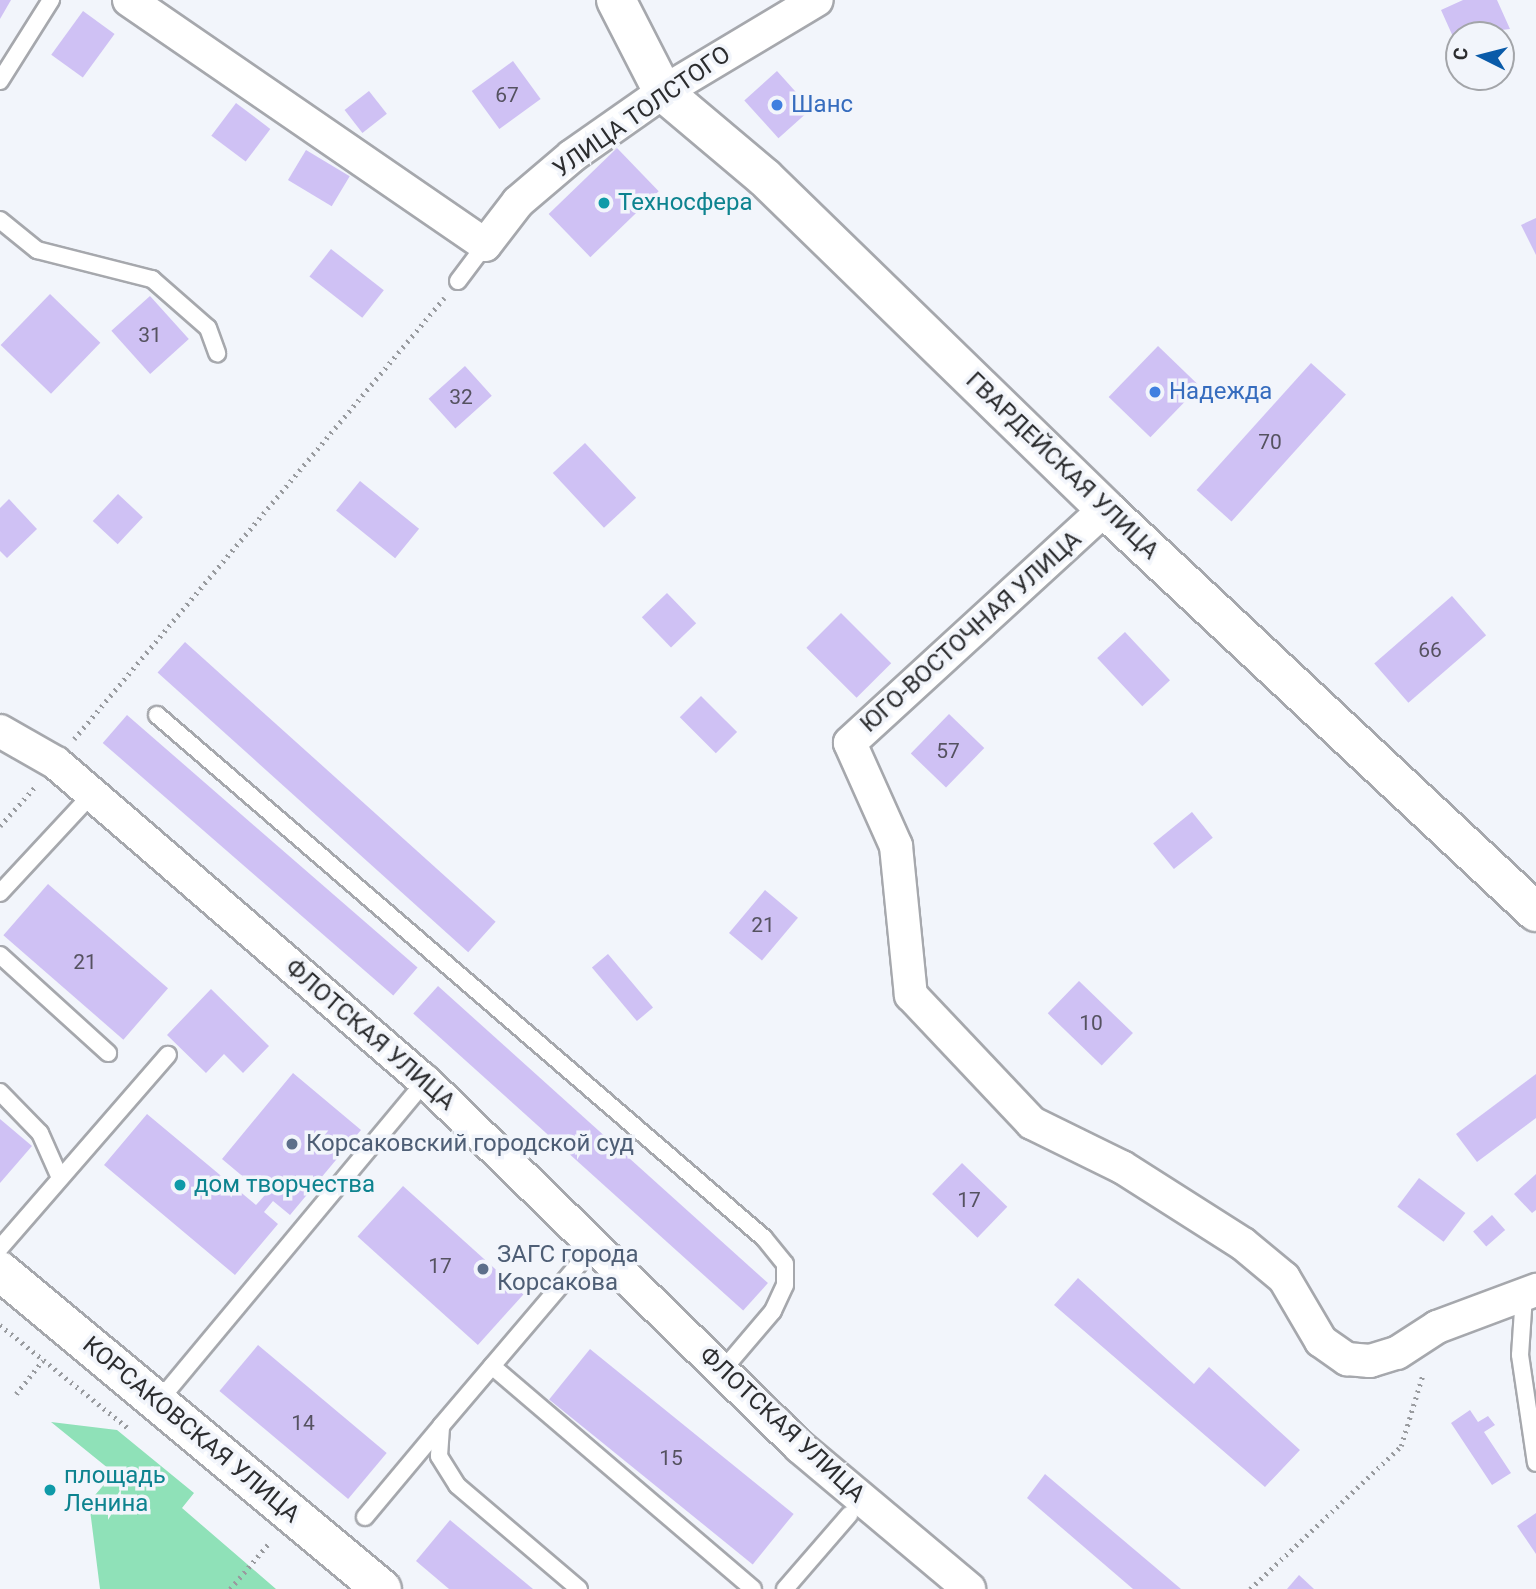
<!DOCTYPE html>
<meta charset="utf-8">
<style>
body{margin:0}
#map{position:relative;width:1536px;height:1589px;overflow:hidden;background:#f2f5fb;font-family:Roboto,sans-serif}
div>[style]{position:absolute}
.green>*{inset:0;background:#8fe1b8}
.building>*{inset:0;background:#cfc1f4;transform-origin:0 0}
.path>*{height:4.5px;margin-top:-2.25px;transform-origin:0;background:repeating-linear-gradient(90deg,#999b9f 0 2px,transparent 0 7px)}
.roads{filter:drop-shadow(2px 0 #a6a8ad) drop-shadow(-2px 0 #a6a8ad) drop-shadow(0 2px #a6a8ad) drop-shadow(0 -2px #a6a8ad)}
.lane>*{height:16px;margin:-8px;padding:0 8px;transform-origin:8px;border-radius:8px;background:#fff}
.street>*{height:32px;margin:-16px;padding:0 16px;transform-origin:16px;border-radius:16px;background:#fff}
.secondary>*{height:38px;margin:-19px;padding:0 19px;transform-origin:19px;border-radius:19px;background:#fff}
.dots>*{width:19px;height:19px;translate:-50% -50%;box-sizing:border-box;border:4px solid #f2f5fb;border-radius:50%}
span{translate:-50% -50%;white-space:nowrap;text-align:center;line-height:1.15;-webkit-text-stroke:7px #f2f5fb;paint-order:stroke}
.number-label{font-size:21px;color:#555260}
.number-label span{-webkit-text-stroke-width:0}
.shop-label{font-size:24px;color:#366cbe}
.left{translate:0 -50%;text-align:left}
.street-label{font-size:24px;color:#2c2d2f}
.culture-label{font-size:24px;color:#0d838f}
.service-label{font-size:24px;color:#4e5e75}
.north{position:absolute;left:1445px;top:21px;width:70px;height:70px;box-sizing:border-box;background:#f2f5fb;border:2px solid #a3a5a9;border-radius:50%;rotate:276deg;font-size:19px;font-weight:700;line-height:28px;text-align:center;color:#2c2d2f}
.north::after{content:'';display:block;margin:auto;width:24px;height:32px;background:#0a5ba9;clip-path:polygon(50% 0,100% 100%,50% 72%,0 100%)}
</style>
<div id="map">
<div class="green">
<div style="clip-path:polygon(51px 1422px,117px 1430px,194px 1493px,182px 1508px,276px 1589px,100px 1589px,89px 1502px,114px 1473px)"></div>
</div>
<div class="building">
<div style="clip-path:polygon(0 0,11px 0,0 19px)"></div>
<div style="clip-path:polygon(1463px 0,1497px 0,1510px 29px,1459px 35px,1459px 50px,1441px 10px)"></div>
<div style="left:83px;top:11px;width:39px;height:54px;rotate:36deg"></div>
<div style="left:513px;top:61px;width:47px;height:51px;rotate:54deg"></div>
<div style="left:777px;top:71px;width:51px;height:44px;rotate:48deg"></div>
<div style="left:369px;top:91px;width:29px;height:31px;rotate:52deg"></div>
<div style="left:236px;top:103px;width:43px;height:41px;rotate:37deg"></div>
<div style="left:617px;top:148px;width:60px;height:95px;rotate:46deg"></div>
<div style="left:306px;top:150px;width:51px;height:35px;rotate:31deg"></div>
<div style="clip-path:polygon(1536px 218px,1536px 255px,1521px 225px)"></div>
<div style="left:331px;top:249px;width:67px;height:35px;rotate:38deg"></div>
<div style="left:50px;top:294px;width:70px;height:71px;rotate:44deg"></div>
<div style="left:150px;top:296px;width:58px;height:52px;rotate:48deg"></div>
<div style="left:1158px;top:346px;width:58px;height:71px;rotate:44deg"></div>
<div style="left:1311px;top:363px;width:47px;height:171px;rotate:42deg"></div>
<div style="left:465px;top:366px;width:40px;height:49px;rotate:48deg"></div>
<div style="left:585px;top:443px;width:75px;height:44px;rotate:47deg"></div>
<div style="left:360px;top:481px;width:76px;height:38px;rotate:39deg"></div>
<div style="left:118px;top:494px;width:34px;height:37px;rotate:43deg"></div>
<div style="clip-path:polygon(9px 499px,37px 529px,7px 558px,0 551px,0 508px)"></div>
<div style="left:667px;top:593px;width:42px;height:35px;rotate:46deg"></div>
<div style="left:1452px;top:596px;width:52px;height:103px;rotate:49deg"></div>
<div style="left:841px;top:613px;width:71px;height:49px;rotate:45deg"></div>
<div style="left:1125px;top:632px;width:66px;height:38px;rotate:47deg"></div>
<div style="left:185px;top:642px;width:418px;height:41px;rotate:42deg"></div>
<div style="left:701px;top:696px;width:51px;height:30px;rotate:45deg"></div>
<div style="left:949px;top:714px;width:49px;height:55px;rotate:44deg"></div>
<div style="left:127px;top:715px;width:385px;height:37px;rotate:41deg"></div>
<div style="left:1192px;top:812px;width:33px;height:50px;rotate:51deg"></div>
<div style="left:48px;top:884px;width:159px;height:68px;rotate:41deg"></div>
<div style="left:765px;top:890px;width:43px;height:56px;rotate:40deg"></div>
<div style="left:608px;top:954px;width:70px;height:21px;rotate:50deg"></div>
<div style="left:1079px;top:981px;width:75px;height:45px;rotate:44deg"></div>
<div style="left:438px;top:986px;width:444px;height:37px;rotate:42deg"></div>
<div style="clip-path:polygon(211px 989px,269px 1046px,243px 1073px,224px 1054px,206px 1073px,167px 1035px)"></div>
<div style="clip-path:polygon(293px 1073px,361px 1130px,290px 1215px,273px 1201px,264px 1212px,278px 1224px,235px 1275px,104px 1165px,147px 1114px,256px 1205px,265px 1195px,222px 1159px)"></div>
<div style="clip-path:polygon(1536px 1074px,1536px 1118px,1477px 1162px,1456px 1134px)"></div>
<div style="clip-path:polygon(0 1119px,32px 1146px,0 1183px)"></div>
<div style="left:962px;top:1163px;width:63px;height:43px;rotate:44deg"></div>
<div style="clip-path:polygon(1536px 1174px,1536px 1210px,1532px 1213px,1514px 1194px)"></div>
<div style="left:1419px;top:1178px;width:58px;height:36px;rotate:37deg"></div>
<div style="left:403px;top:1186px;width:162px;height:68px;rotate:42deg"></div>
<div style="left:1492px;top:1215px;width:20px;height:25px;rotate:49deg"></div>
<div style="clip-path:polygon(1078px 1278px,1194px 1384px,1209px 1367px,1300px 1450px,1265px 1487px,1054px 1305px)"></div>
<div style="left:258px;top:1345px;width:168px;height:60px;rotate:40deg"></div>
<div style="left:590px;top:1349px;width:262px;height:65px;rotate:39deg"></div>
<div style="clip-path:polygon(1470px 1410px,1478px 1422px,1488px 1416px,1495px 1425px,1484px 1432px,1511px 1473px,1492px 1485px,1451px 1423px)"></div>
<div style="clip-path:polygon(1045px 1474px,1181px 1589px,1133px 1589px,1027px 1498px)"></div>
<div style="clip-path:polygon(1536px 1513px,1536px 1554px,1517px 1526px)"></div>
<div style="clip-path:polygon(450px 1520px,533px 1589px,449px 1589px,416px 1561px)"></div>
<div style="clip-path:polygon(1299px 1575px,1314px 1589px,1287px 1589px)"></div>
</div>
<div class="path">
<div style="left:74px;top:739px;width:576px;rotate:-50deg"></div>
<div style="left:0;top:826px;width:51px;rotate:-48.2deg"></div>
<div style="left:0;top:1325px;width:164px;rotate:38.8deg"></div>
<div style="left:16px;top:1394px;width:43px;rotate:-51.5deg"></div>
<div style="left:230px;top:1589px;width:62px;rotate:-49.6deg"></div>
<div style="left:1250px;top:1589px;width:208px;rotate:-43.4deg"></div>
<div style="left:1401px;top:1446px;width:75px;rotate:-73deg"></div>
</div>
<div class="roads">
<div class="lane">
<div style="left:0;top:81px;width:96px;rotate:-57.8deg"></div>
<div style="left:0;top:220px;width:48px;rotate:39deg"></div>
<div style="left:37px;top:250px;width:119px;rotate:14.2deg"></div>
<div style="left:152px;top:279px;width:74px;rotate:41.2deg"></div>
<div style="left:208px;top:328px;width:27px;rotate:70deg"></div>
<div style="left:458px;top:281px;width:45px;rotate:-53.1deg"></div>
<div style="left:157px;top:715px;width:801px;rotate:40.75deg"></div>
<div style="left:764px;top:1238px;width:33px;rotate:51deg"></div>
<div style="left:785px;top:1264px;width:21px;rotate:90deg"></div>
<div style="left:785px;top:1285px;width:29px;rotate:115deg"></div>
<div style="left:773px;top:1311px;width:79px;rotate:130.4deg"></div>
<div style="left:0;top:893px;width:135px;rotate:-47.1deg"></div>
<div style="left:0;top:955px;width:146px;rotate:42.2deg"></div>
<div style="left:0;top:1092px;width:57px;rotate:45.7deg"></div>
<div style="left:40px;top:1133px;width:49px;rotate:66deg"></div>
<div style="left:0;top:1248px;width:256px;rotate:-49deg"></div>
<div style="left:1524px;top:1295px;width:60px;rotate:93.8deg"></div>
<div style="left:1520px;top:1355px;width:109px;rotate:81.6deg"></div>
<div style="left:492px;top:1366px;width:343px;rotate:40.5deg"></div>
<div style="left:158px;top:1402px;width:418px;rotate:-50.2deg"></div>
<div style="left:365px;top:1517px;width:119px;rotate:-50.1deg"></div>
<div style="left:579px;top:1589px;width:160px;rotate:-139.6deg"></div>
<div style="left:457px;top:1485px;width:34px;rotate:-122deg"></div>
<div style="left:439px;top:1456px;width:30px;rotate:-86deg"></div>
<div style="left:441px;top:1426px;width:236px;rotate:-49.6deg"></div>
<div style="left:785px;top:1589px;width:98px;rotate:-49.1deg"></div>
</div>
<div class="street">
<div style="left:129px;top:0;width:432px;rotate:34.5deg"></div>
<div style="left:485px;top:245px;width:54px;rotate:-52.5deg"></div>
<div style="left:518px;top:202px;width:71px;rotate:-40.4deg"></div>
<div style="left:572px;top:156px;width:111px;rotate:-35.1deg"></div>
<div style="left:663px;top:92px;width:179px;rotate:-30.9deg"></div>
<div style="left:1105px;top:509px;width:346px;rotate:137.5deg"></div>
<div style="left:850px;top:743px;width:113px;rotate:65.9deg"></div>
<div style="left:896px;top:846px;width:150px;rotate:84.3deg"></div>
<div style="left:911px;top:995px;width:176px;rotate:46.6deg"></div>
<div style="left:1032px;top:1123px;width:100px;rotate:26.1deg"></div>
<div style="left:1122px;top:1167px;width:143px;rotate:32.5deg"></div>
<div style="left:1243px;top:1244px;width:53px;rotate:39.7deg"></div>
<div style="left:1284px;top:1278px;width:73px;rotate:59.6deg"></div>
<div style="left:1321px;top:1341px;width:32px;rotate:35deg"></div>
<div style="left:1347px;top:1359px;width:23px;rotate:5deg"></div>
<div style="left:1370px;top:1361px;width:28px;rotate:-17deg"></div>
<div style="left:1397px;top:1353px;width:48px;rotate:-33deg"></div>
<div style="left:1437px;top:1327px;width:106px;rotate:-20.5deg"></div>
<div style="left:0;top:731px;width:64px;rotate:29.7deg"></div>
<div style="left:56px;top:763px;width:487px;rotate:40.8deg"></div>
<div style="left:425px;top:1081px;width:524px;rotate:44.3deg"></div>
<div style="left:800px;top:1447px;width:221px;rotate:40deg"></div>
</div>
<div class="secondary">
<div style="left:616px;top:0;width:103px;rotate:62.9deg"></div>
<div style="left:663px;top:92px;width:133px;rotate:40.1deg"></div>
<div style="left:765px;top:178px;width:475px;rotate:44.2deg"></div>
<div style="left:1105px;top:509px;width:590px;rotate:43.08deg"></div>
<div style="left:0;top:1271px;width:497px;rotate:39.8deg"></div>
</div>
</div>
<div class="dots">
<div style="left:777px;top:105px;background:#3f7fe0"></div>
<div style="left:604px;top:203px;background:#0f9aa8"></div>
<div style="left:1155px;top:392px;background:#3f7fe0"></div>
<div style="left:292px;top:1144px;background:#5c6f8a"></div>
<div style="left:180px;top:1185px;background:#0f9aa8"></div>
<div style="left:483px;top:1269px;background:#5c6f8a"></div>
<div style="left:50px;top:1490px;background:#0f9aa8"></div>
</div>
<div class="number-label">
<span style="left:507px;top:95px">67</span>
<span style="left:150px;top:335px">31</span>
<span style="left:461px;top:397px">32</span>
<span style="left:1270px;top:442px">70</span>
<span style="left:1430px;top:650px">66</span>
<span style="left:948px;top:751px">57</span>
<span style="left:763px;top:925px">21</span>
<span style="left:85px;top:962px">21</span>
<span style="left:1091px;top:1023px">10</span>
<span style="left:969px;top:1200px">17</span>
<span style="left:440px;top:1266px">17</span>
<span style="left:303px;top:1423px">14</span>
<span style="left:671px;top:1458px">15</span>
</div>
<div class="shop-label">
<span class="left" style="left:791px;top:105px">Шанс</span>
<span class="left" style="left:1169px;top:392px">Надежда</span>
</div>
<div class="street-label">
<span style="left:642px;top:112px;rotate:-35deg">УЛИЦА ТОЛСТОГО</span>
<span style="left:1062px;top:466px;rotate:44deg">ГВАРДЕЙСКАЯ УЛИЦА</span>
<span style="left:971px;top:632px;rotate:-42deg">ЮГО-ВОСТОЧНАЯ УЛИЦА</span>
<span style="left:370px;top:1035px;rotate:41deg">ФЛОТСКАЯ УЛИЦА</span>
<span style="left:782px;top:1425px;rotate:43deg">ФЛОТСКАЯ УЛИЦА</span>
<span style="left:191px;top:1430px;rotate:40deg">КОРСАКОВСКАЯ УЛИЦА</span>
</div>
<div class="culture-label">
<span class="left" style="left:618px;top:203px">Техносфера</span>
<span class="left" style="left:194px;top:1185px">дом творчества</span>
<span class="left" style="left:64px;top:1490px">площадь<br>Ленина</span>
</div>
<div class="service-label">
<span class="left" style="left:306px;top:1144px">Корсаковский городской суд</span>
<span class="left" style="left:497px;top:1269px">ЗАГС города<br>Корсакова</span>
</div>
<div class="north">С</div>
</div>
